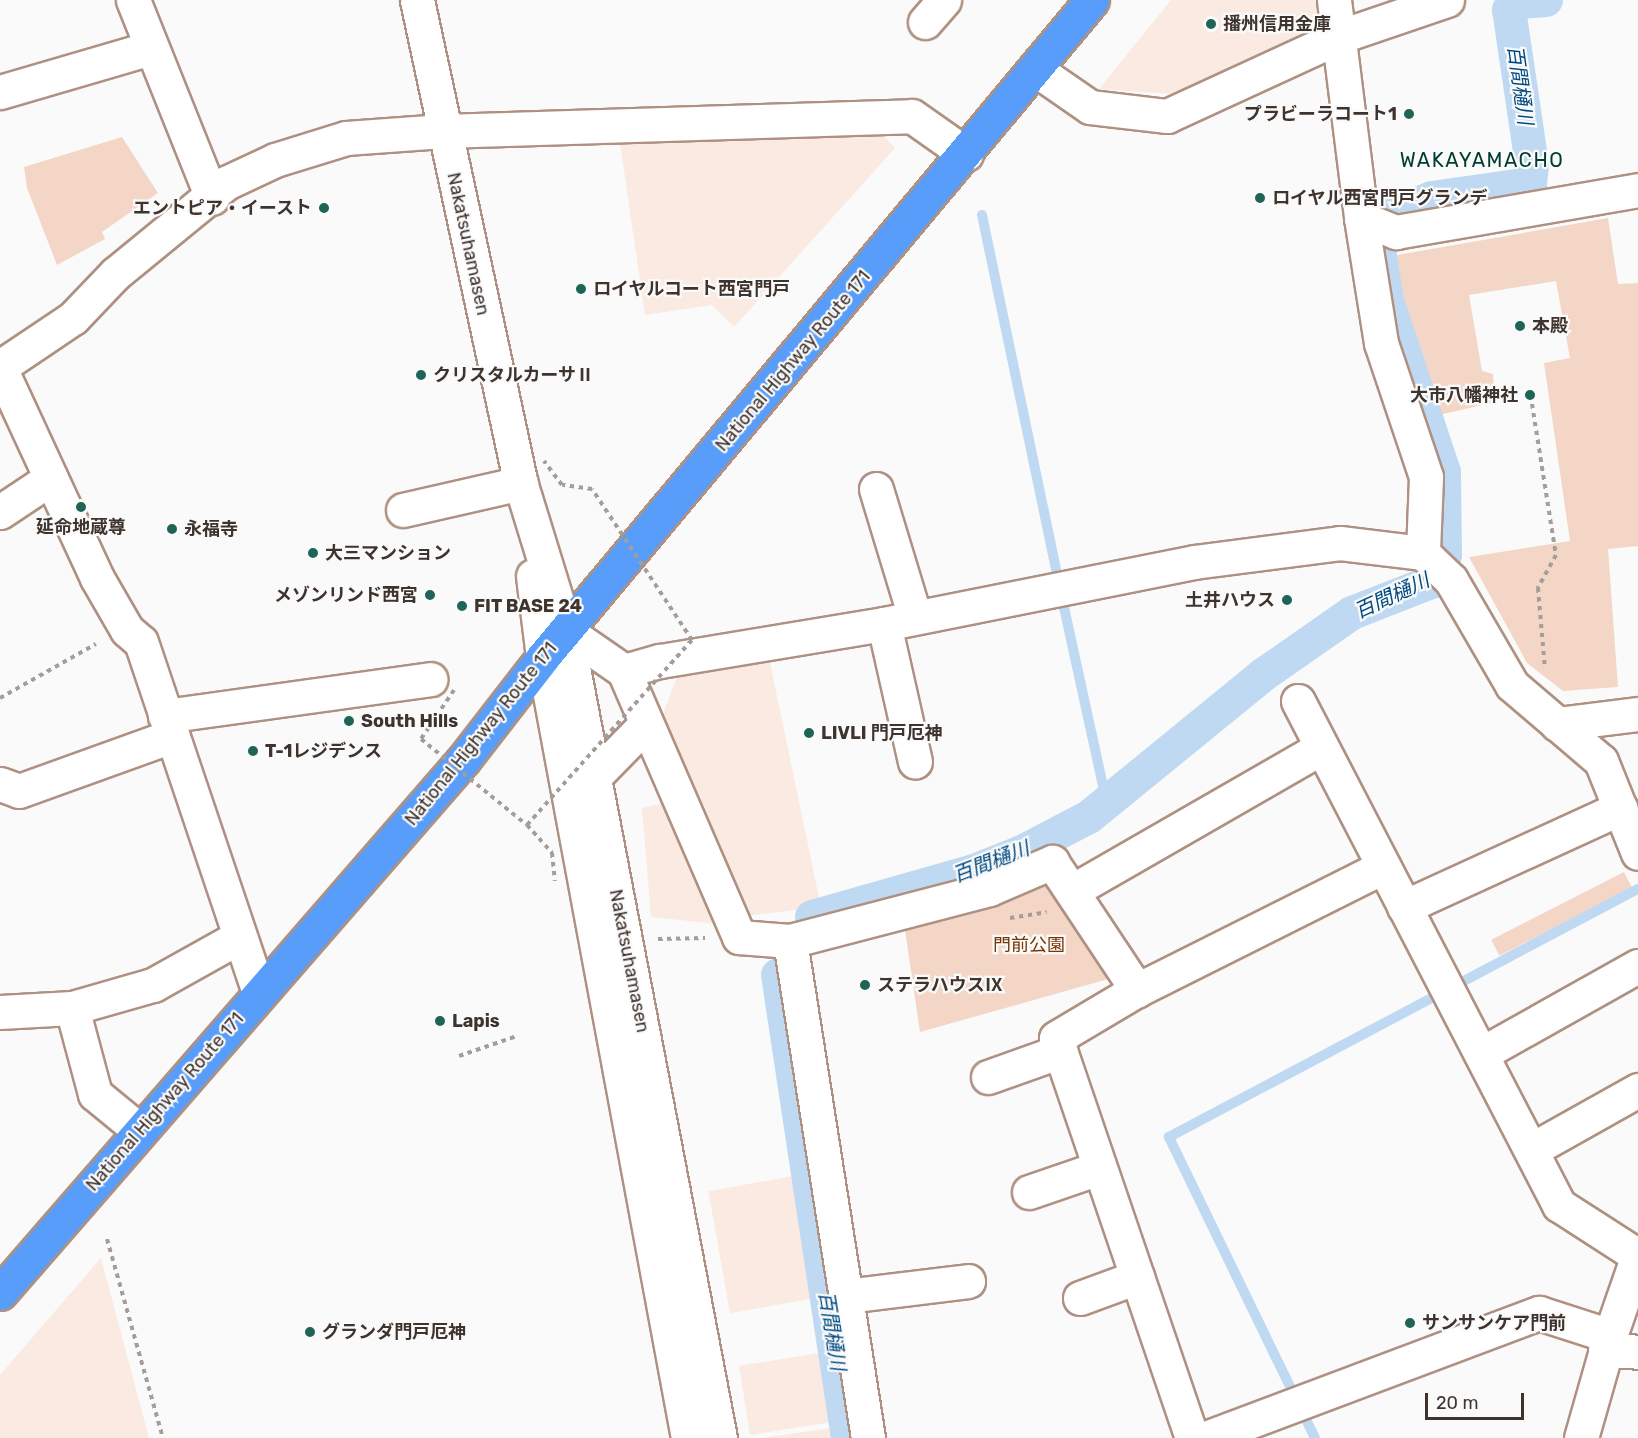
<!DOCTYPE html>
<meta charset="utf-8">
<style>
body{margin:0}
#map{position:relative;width:1638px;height:1438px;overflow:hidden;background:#fafafa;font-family:Rubik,"Noto Sans JP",sans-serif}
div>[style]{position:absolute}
.built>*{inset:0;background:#faeae2;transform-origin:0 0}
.green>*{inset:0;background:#f4d6c6;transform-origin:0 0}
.stream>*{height:10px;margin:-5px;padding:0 5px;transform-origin:5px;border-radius:5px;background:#c0d9f2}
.canal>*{height:34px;margin:-17px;padding:0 17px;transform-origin:17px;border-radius:17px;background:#c0d9f2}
.path>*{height:4px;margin-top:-2px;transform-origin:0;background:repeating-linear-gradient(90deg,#a49e9b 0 4.5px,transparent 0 9px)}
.roads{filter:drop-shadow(2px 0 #ae9182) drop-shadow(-2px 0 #ae9182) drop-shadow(0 2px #ae9182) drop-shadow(0 -2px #ae9182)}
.minor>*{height:33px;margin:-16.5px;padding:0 16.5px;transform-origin:16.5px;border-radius:16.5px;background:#fff}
.highway>*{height:33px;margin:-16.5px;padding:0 16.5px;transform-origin:16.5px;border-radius:16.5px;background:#589df9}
.path-bridge>*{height:4px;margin-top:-2px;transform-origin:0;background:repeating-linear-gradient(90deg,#a49e9b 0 4.5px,transparent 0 9px)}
.dots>*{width:16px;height:16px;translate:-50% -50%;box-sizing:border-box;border:3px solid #fafafa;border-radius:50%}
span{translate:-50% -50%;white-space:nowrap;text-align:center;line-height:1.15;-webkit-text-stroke:4.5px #fafafa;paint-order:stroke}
.poi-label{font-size:18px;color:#3f332d;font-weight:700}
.left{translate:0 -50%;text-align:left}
.right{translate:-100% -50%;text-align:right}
.street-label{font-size:18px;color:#3f332d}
.park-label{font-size:18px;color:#793400}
.water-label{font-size:20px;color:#004a80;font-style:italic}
.neighbourhood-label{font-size:20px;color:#003c31;letter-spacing:1.5px}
.scale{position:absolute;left:1425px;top:1393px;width:99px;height:27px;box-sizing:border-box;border:3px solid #3f332d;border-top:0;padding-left:8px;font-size:18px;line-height:21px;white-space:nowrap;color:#3f332d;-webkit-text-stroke:4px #fafafa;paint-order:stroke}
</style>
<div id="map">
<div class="built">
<div style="clip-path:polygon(1171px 0,1318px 0,1322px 21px,1310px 36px,1170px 94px,1099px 89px)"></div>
<div style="clip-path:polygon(877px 129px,895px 148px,734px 327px,712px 305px,645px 315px,619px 136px)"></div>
<div style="clip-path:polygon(768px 653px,821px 907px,737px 917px,662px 717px,679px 671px)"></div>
<div style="clip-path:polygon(668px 802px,718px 924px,651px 917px,642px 808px)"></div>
<div style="left:800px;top:1175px;width:124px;height:93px;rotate:80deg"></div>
<div style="clip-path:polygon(101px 1258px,149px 1438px,0 1438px,0 1375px)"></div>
<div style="left:826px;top:1352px;width:70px;height:88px;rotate:81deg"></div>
<div style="clip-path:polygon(837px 1427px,839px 1438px,762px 1438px)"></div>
</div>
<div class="green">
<div style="clip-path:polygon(122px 137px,158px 193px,102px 232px,105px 239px,57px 265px,27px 188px,24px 167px)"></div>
<div style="clip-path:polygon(1608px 218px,1618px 284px,1638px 283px,1638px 546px,1608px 549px,1618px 687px,1563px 691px,1527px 663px,1469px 557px,1570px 541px,1544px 363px,1570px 358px,1556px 281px,1469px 295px,1482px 371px,1493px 374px,1495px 402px,1435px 416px,1404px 323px,1397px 255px)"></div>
<div style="left:1624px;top:872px;width:18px;height:149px;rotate:63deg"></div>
<div style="clip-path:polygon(1054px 880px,1112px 978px,920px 1032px,905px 930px)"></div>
</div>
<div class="stream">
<div style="left:982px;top:215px;width:373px;rotate:78.2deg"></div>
<div style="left:1062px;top:598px;width:211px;rotate:77.7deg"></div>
<div style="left:1462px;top:982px;width:199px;rotate:-27.9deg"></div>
<div style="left:1315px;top:1438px;width:335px;rotate:-115.9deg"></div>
<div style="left:1169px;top:1137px;width:306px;rotate:-27.9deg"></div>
</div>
<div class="canal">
<div style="left:812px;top:917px;width:168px;rotate:-15.9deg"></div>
<div style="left:974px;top:871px;width:52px;rotate:-21.6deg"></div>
<div style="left:1022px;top:852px;width:76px;rotate:-27.6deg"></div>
<div style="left:1089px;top:817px;width:225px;rotate:-39.2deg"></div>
<div style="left:1263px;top:675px;width:108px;rotate:-34.9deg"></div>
<div style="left:1352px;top:613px;width:88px;rotate:-21.3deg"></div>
<div style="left:1434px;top:581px;width:28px;rotate:-67deg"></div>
<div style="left:1445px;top:555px;width:83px;rotate:-90.7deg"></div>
<div style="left:1444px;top:472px;width:180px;rotate:-108.4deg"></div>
<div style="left:1387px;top:301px;width:52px;rotate:-98.9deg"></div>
<div style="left:1379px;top:250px;width:39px;rotate:-69deg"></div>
<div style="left:1393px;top:214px;width:42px;rotate:-22.3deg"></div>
<div style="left:1432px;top:198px;width:99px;rotate:-8.1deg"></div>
<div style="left:1530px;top:184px;width:19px;rotate:-84deg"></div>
<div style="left:1532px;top:165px;width:157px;rotate:-98.4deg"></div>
<div style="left:1509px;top:10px;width:13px;rotate:-39deg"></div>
<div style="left:1519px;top:2px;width:27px;rotate:-4deg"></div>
<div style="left:778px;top:975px;width:468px;rotate:81.4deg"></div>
</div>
<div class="path">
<div style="left:1532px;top:404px;width:153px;rotate:81deg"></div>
<div style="left:1556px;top:555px;width:38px;rotate:119deg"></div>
<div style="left:1538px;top:588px;width:81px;rotate:85.1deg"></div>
<div style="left:0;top:698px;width:110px;rotate:-29.4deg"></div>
<div style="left:1010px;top:918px;width:37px;rotate:-9deg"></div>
<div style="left:658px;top:939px;width:47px;rotate:-1.2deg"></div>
<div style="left:459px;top:1056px;width:61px;rotate:-19deg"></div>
<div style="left:107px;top:1239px;width:207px;rotate:74.3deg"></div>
</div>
<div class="roads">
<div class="minor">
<div style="left:133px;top:0;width:213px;rotate:68.2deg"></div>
<div style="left:417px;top:0;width:499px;rotate:77.9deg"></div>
<div style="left:522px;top:488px;width:150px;rotate:72.9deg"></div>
<div style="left:566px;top:631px;width:822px;rotate:79.2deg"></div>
<div style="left:1334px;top:0;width:220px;rotate:82.9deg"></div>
<div style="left:1361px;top:218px;width:127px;rotate:80.9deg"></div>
<div style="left:1381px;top:343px;width:141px;rotate:71.4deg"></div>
<div style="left:1426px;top:477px;width:76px;rotate:92.3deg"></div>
<div style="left:925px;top:22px;width:29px;rotate:-49deg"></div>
<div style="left:1035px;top:69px;width:67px;rotate:34.6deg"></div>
<div style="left:1090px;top:107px;width:78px;rotate:6.7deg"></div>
<div style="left:1167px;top:116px;width:192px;rotate:-24.7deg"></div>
<div style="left:1341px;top:36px;width:112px;rotate:-18.8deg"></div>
<div style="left:0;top:92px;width:156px;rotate:-16.3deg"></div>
<div style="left:1361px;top:218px;width:38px;rotate:22deg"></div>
<div style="left:1396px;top:232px;width:246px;rotate:-9.8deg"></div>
<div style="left:0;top:367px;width:88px;rotate:-33.9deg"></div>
<div style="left:73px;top:318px;width:61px;rotate:-46.3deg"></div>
<div style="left:115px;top:274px;width:144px;rotate:-39.3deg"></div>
<div style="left:226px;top:183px;width:54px;rotate:-25.1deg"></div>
<div style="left:275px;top:160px;width:74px;rotate:-17.2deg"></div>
<div style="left:346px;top:138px;width:97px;rotate:-4.1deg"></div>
<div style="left:443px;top:131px;width:469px;rotate:-1.8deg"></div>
<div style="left:912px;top:116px;width:66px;rotate:35.1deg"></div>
<div style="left:0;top:368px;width:231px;rotate:65.2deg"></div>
<div style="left:97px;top:578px;width:60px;rotate:60deg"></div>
<div style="left:127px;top:630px;width:18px;rotate:41deg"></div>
<div style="left:141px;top:642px;width:370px;rotate:71.4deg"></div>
<div style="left:876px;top:489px;width:134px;rotate:73.1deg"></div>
<div style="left:403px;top:510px;width:121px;rotate:-12.9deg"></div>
<div style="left:0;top:512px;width:61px;rotate:-33.7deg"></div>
<div style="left:533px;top:576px;width:82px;rotate:83deg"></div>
<div style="left:543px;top:657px;width:794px;rotate:79.48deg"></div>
<div style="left:884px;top:624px;width:141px;rotate:77.3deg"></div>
<div style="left:566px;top:631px;width:70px;rotate:34.6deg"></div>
<div style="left:624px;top:671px;width:290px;rotate:66.6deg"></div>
<div style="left:739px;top:937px;width:51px;rotate:4.5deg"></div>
<div style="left:790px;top:941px;width:206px;rotate:-14.6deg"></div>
<div style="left:989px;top:889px;width:69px;rotate:-23.2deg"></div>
<div style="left:1052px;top:862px;width:154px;rotate:56.4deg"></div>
<div style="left:624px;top:671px;width:37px;rotate:-16deg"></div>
<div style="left:660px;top:661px;width:227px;rotate:-9.4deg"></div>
<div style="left:884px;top:624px;width:316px;rotate:-11.3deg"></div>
<div style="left:1194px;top:562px;width:147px;rotate:-7.4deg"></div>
<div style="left:1340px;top:543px;width:84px;rotate:6.9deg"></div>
<div style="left:1423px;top:553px;width:39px;rotate:44deg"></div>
<div style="left:1451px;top:580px;width:121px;rotate:59.8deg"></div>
<div style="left:1512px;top:685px;width:117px;rotate:40.5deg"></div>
<div style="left:1601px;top:761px;width:99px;rotate:68.1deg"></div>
<div style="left:1298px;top:701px;width:568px;rotate:62.62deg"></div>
<div style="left:1559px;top:1205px;width:94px;rotate:32.8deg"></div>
<div style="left:165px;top:716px;width:268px;rotate:-7.9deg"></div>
<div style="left:1557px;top:724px;width:82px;rotate:-7deg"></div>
<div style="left:594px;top:777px;width:73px;rotate:-45.6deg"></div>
<div style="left:0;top:784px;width:20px;rotate:20deg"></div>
<div style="left:19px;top:791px;width:163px;rotate:-19.8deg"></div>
<div style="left:1072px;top:891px;width:287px;rotate:-29.9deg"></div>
<div style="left:1404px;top:907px;width:238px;rotate:-24.6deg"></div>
<div style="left:790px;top:941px;width:503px;rotate:81.08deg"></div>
<div style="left:72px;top:1008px;width:89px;rotate:75deg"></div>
<div style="left:95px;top:1094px;width:58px;rotate:39.4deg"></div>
<div style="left:0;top:1012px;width:72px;rotate:-3.2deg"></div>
<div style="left:72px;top:1008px;width:84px;rotate:-15.9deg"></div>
<div style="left:153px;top:985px;width:98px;rotate:-29.2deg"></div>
<div style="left:1481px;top:1054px;width:180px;rotate:-29.3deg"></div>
<div style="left:988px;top:1077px;width:77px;rotate:-19.6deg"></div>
<div style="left:1531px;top:1150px;width:123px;rotate:-29.3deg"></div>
<div style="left:1029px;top:1192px;width:74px;rotate:-18.9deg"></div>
<div style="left:846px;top:1296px;width:123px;rotate:-7deg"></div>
<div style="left:1080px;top:1298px;width:61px;rotate:-20.2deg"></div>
<div style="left:1605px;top:1350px;width:33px;rotate:3deg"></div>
<div style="left:1192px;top:1438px;width:422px;rotate:-108.8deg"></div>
<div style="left:1056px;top:1038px;width:94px;rotate:-30.7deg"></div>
<div style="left:1137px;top:990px;width:275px;rotate:-26.6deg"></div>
<div style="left:1206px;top:1438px;width:356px;rotate:-20.6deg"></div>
<div style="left:1539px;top:1313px;width:75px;rotate:17.9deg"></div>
<div style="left:1581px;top:1438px;width:106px;rotate:-74.1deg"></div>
<div style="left:1610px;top:1336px;width:86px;rotate:-70.9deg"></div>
</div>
<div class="highway">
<div style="left:0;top:1293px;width:707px;rotate:-49.01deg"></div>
<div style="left:464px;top:759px;width:129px;rotate:-52.2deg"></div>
<div style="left:543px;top:657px;width:856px;rotate:-50.12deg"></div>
</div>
</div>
<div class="path-bridge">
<div style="left:454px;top:690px;width:59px;rotate:124deg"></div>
<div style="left:421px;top:739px;width:136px;rotate:39.1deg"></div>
<div style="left:527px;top:825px;width:38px;rotate:48deg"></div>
<div style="left:552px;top:853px;width:28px;rotate:84deg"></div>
<div style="left:527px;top:825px;width:248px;rotate:-48.3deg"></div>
<div style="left:692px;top:640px;width:181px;rotate:-123.5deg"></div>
<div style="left:592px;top:489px;width:30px;rotate:-172deg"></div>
<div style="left:562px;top:485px;width:30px;rotate:-127deg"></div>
</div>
<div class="dots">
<div style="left:1211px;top:24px;background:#1f6456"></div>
<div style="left:1409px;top:114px;background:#1f6456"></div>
<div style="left:1260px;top:198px;background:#1f6456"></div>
<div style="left:324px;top:208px;background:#1f6456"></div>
<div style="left:581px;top:289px;background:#1f6456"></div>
<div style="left:1520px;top:326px;background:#1f6456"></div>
<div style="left:421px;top:375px;background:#1f6456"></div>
<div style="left:1530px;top:395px;background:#1f6456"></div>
<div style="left:81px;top:507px;background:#1f6456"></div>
<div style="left:172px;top:529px;background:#1f6456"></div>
<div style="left:313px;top:553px;background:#1f6456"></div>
<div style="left:430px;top:595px;background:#1f6456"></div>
<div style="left:1287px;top:600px;background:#1f6456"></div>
<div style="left:462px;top:606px;background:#1f6456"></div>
<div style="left:349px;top:721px;background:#1f6456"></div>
<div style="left:809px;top:733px;background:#1f6456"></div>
<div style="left:253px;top:751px;background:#1f6456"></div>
<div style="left:865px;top:985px;background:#1f6456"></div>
<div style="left:440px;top:1021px;background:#1f6456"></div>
<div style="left:1410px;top:1323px;background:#1f6456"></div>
<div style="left:310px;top:1332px;background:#1f6456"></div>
</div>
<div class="poi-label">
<span class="left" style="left:1223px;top:24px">播州信用金庫</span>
<span class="right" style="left:1397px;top:114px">プラビーラコート1</span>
<span class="left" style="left:1272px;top:198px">ロイヤル西宮門戸グランデ</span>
<span class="right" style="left:312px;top:208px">エントピア・イースト</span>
<span class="left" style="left:593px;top:289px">ロイヤルコート西宮門戸</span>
<span class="left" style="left:1532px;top:326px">本殿</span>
<span class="left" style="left:433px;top:375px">クリスタルカーサⅡ</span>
<span class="right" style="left:1518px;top:395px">大市八幡神社</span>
<span style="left:81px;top:527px">延命地蔵尊</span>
<span class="left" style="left:184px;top:529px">永福寺</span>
<span class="left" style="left:325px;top:553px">大三マンション</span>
<span class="right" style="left:418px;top:595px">メゾンリンド西宮</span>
<span class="right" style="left:1275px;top:600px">土井ハウス</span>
<span class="left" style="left:474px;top:606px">FIT BASE 24</span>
<span class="left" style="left:361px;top:721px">South Hills</span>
<span class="left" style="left:821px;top:733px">LIVLI 門戸厄神</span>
<span class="left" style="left:265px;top:751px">T-1レジデンス</span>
<span class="left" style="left:877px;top:985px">ステラハウスⅨ</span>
<span class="left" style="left:452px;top:1021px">Lapis</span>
<span class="left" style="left:1422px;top:1323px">サンサンケア門前</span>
<span class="left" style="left:322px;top:1332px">グランダ門戸厄神</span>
</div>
<div class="street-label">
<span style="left:468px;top:244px;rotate:78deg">Nakatsuhamasen</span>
<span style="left:793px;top:361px;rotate:-50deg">National Highway Route 171</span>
<span style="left:481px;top:734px;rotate:-51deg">National Highway Route 171</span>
<span style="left:629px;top:961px;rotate:79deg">Nakatsuhamasen</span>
<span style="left:165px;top:1102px;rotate:-49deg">National Highway Route 171</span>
</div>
<div class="park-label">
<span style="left:1029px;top:945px">門前公園</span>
</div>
<div class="water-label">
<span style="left:1520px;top:85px;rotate:82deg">百間樋川</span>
<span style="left:1392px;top:596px;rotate:-25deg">百間樋川</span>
<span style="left:991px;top:862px;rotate:-21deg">百間樋川</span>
<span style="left:832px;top:1331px;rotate:81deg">百間樋川</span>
</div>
<div class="neighbourhood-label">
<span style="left:1482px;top:160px">WAKAYAMACHO</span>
</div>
<div class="scale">20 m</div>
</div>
